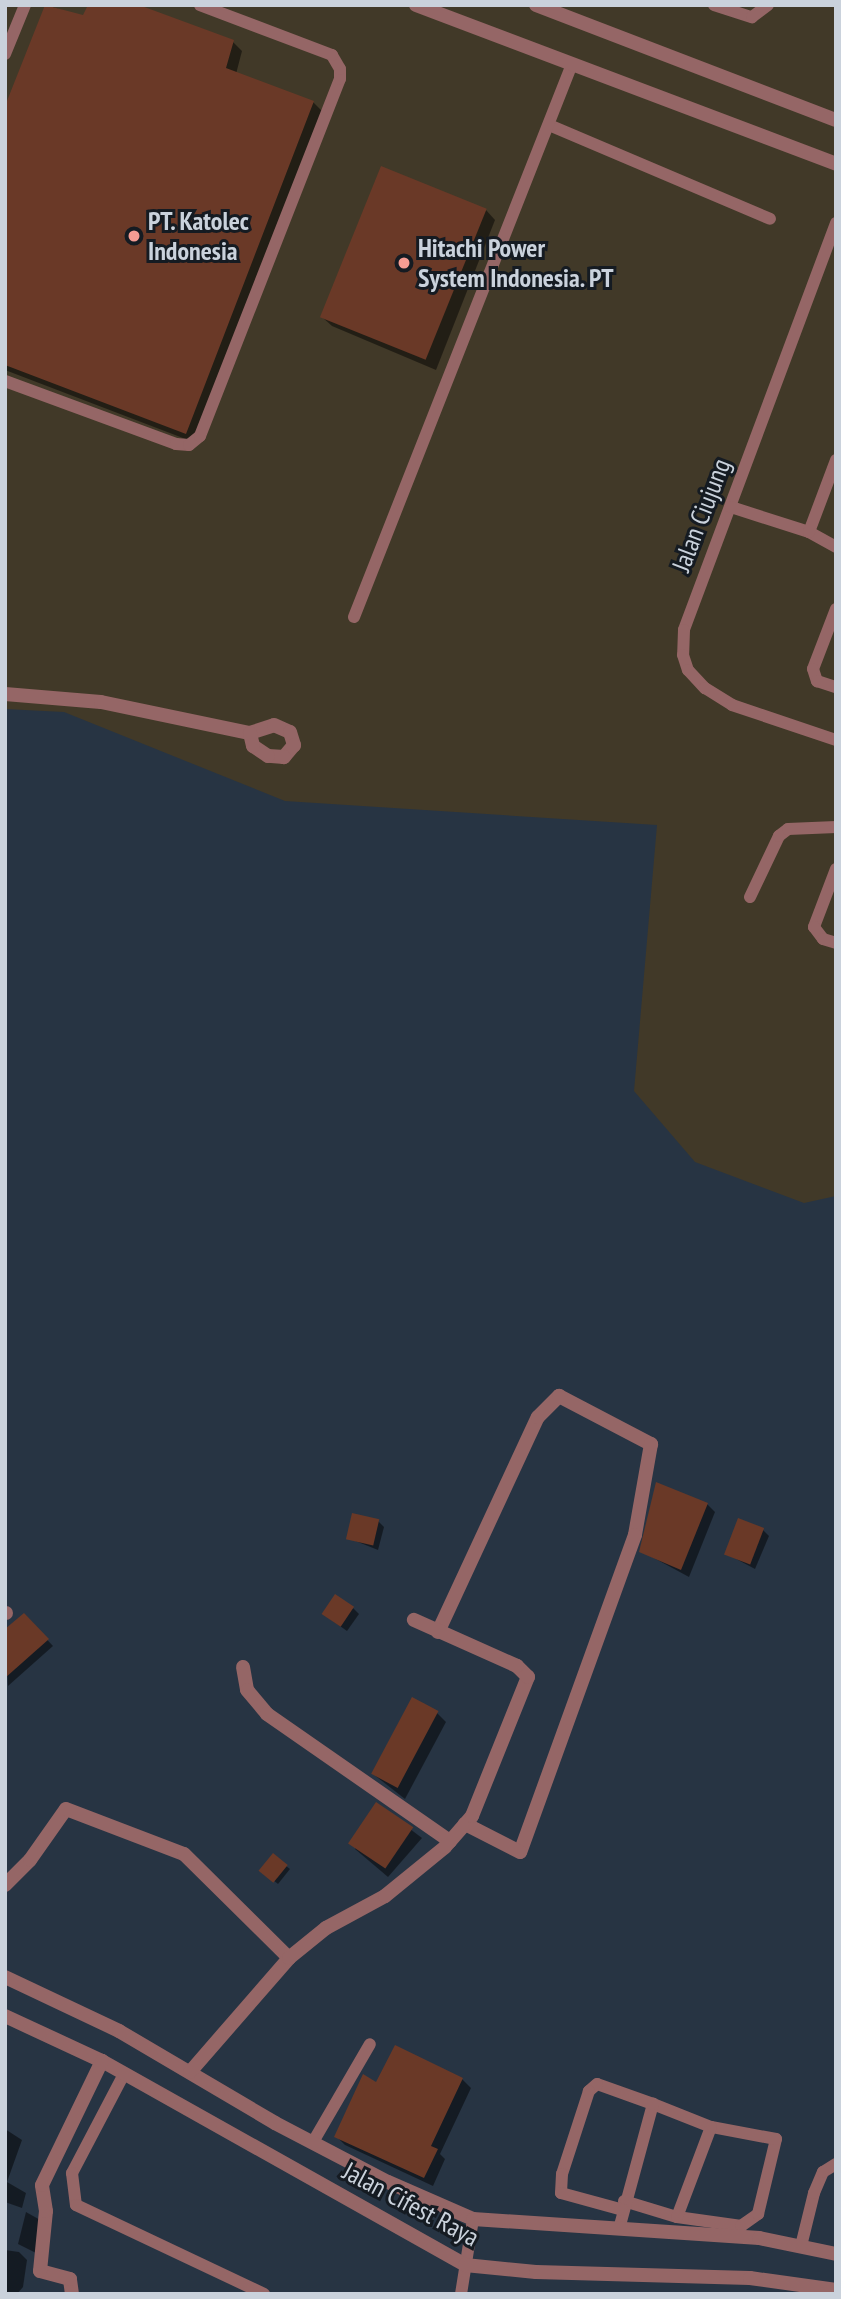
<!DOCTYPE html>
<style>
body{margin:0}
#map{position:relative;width:841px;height:2299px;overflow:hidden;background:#273443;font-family:"PT Sans Narrow",sans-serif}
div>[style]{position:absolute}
.industrial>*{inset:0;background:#413928}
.shadow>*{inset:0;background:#0007}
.building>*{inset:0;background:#6a3927;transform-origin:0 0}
.lane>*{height:12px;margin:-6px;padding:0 6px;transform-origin:6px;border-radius:6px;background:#956666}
.street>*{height:14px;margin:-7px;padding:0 7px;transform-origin:7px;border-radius:7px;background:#956666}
.dots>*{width:19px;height:19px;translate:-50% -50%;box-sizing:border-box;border:4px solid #151b22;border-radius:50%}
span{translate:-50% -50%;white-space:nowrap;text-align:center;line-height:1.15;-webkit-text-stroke:6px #151b22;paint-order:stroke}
.poi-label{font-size:26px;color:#cad2dc;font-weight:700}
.left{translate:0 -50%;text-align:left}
.street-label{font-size:26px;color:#cad2dc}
.frame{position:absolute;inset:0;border:7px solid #cad2dc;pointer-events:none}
</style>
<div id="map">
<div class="industrial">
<div style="clip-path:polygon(5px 5px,836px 5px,836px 1196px,804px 1203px,695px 1162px,634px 1091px,657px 825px,285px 801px,64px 712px,5px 709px)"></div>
</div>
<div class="shadow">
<div style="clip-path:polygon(46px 5px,84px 17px,233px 42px,242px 51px,236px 74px,313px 102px,323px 112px,196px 443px,5px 370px,5px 110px)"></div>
<div style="clip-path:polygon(486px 210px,495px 220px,436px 370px,332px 326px,322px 317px)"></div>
<div style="clip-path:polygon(707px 1504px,715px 1512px,689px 1577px,641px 1551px)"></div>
<div style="clip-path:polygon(378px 1521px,384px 1527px,378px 1550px,348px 1538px)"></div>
<div style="clip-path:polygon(763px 1530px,769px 1536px,755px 1569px,725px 1553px)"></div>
<div style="clip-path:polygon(353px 1608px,359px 1614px,347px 1631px,330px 1619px)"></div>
<div style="clip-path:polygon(24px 1615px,53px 1646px,8px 1686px,5px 1632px)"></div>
<div style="clip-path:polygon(436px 1712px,446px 1722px,405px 1799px,373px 1774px)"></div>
<div style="clip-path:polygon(377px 1804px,422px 1838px,388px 1877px,355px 1849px)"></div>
<div style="clip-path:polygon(273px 1856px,290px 1869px,278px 1884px,264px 1873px)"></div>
<div style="clip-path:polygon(462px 2079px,471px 2088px,440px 2154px,445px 2159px,433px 2186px,345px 2145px,336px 2136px,377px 2085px)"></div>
<div style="clip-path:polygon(5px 2129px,22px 2140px,7px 2182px,26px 2193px,22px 2208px,5px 2202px)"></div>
<div style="clip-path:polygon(26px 2212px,42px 2221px,38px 2254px,18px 2244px)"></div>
<div style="clip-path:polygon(5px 2250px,19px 2252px,27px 2260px,23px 2287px,17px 2294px,5px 2294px)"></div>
</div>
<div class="building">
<div style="clip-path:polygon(45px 5px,83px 15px,88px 5px,139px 5px,234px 40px,226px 68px,314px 101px,186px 434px,5px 365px,5px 106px)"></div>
<div style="left:381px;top:166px;width:114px;height:163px;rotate:22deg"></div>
<div style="clip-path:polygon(656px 1482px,708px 1503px,681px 1570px,639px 1552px)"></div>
<div style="left:352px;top:1513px;width:28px;height:27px;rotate:13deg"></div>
<div style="left:738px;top:1518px;width:28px;height:39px;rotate:21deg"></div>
<div style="left:335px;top:1594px;width:23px;height:24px;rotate:34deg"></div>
<div style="clip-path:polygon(24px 1613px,49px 1639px,5px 1678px,5px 1629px)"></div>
<div style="left:412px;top:1697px;width:30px;height:87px;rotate:28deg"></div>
<div style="left:376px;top:1802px;width:45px;height:50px;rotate:34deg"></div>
<div style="left:273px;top:1853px;width:19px;height:23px;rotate:39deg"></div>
<div style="clip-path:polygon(395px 2045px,463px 2078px,431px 2146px,438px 2149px,424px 2178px,334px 2137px,363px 2074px,376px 2082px)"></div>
</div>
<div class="lane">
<div style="left:714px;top:5px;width:40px;rotate:18deg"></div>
<div style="left:752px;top:17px;width:20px;rotate:-37deg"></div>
<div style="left:5px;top:54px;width:53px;rotate:-67.8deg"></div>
<div style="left:549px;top:125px;width:240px;rotate:23deg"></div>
<div style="left:836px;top:223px;width:434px;rotate:110.5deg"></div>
<div style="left:684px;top:630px;width:25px;rotate:92deg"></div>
<div style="left:683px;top:655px;width:16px;rotate:72deg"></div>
<div style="left:688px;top:670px;width:25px;rotate:47deg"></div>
<div style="left:705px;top:688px;width:32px;rotate:32deg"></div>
<div style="left:732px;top:705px;width:110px;rotate:18.6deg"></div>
<div style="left:5px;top:381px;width:182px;rotate:20.2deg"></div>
<div style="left:176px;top:444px;width:13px;rotate:4deg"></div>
<div style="left:189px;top:445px;width:14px;rotate:-39deg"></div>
<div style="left:200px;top:436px;width:383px;rotate:-68.6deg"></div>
<div style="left:340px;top:79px;width:10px;rotate:-90deg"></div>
<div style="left:340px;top:69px;width:16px;rotate:-120deg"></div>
<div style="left:332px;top:55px;width:141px;rotate:-159.3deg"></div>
<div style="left:731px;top:507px;width:82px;rotate:17.8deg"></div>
<div style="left:809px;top:532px;width:31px;rotate:29deg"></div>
<div style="left:809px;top:532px;width:77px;rotate:-69.4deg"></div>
<div style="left:836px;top:609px;width:64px;rotate:111deg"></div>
<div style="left:813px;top:669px;width:13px;rotate:72deg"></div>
<div style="left:817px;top:681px;width:20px;rotate:18deg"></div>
<div style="left:354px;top:617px;width:594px;rotate:-68.48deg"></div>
<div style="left:836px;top:869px;width:62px;rotate:110.8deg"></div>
<div style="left:814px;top:927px;width:15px;rotate:53deg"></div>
<div style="left:823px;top:939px;width:14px;rotate:17deg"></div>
<div style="left:750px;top:897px;width:68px;rotate:-64.6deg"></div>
<div style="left:779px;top:836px;width:11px;rotate:-38deg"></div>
<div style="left:788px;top:829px;width:48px;rotate:-2.4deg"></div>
<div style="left:124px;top:2074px;width:112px;rotate:117.7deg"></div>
<div style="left:72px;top:2173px;width:32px;rotate:83deg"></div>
<div style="left:76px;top:2205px;width:208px;rotate:25.3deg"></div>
<div style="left:313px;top:2142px;width:113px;rotate:-59.8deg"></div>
<div style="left:624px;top:2201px;width:55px;rotate:16.8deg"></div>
<div style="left:677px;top:2217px;width:65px;rotate:8deg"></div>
<div style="left:741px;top:2226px;width:21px;rotate:-35deg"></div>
<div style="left:758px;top:2214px;width:77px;rotate:-76.5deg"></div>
<div style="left:776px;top:2139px;width:66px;rotate:-169.5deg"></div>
<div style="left:711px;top:2127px;width:62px;rotate:-158.4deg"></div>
<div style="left:677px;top:2217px;width:96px;rotate:-69.3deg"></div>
<div style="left:619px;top:2229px;width:130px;rotate:-74.8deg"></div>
<div style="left:653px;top:2104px;width:59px;rotate:-160.3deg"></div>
<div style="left:597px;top:2084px;width:11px;rotate:139deg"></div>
<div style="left:589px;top:2091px;width:87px;rotate:108deg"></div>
<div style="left:562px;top:2174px;width:19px;rotate:93deg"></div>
<div style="left:561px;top:2193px;width:64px;rotate:15.3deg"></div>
<div style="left:801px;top:2246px;width:55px;rotate:-76.2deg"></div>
<div style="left:814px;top:2193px;width:23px;rotate:-67deg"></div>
<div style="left:823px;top:2172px;width:15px;rotate:-32deg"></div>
<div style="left:461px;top:2294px;width:76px;rotate:-80.9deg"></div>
</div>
<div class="street">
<div style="left:416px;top:5px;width:449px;rotate:20.7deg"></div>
<div style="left:536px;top:5px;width:321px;rotate:21deg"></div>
<div style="left:5px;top:694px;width:96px;rotate:4.8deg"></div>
<div style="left:101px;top:702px;width:152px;rotate:11.8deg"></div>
<div style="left:250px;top:733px;width:25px;rotate:-18deg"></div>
<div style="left:274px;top:725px;width:17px;rotate:24deg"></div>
<div style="left:290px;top:732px;width:14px;rotate:73deg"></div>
<div style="left:294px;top:745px;width:16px;rotate:130deg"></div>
<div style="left:284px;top:757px;width:16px;rotate:-176deg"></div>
<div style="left:268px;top:756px;width:18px;rotate:-146deg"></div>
<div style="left:253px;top:746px;width:13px;rotate:-103deg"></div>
<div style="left:5px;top:1613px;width:1px"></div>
<div style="left:438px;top:1632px;width:237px;rotate:-65.1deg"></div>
<div style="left:538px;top:1417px;width:30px;rotate:-45deg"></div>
<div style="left:559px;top:1396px;width:104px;rotate:27.6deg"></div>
<div style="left:651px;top:1444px;width:92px;rotate:100deg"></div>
<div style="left:635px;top:1535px;width:337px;rotate:109.9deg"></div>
<div style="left:520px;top:1852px;width:62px;rotate:-153deg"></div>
<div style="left:243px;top:1667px;width:23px;rotate:80deg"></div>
<div style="left:247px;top:1690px;width:31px;rotate:50deg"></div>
<div style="left:267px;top:1714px;width:223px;rotate:34.8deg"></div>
<div style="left:5px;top:1885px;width:35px;rotate:-45deg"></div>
<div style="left:30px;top:1860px;width:62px;rotate:-54.8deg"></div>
<div style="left:66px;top:1809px;width:126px;rotate:20.9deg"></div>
<div style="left:184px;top:1854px;width:148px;rotate:44.7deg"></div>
<div style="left:5px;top:1977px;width:126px;rotate:25.3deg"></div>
<div style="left:119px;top:2031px;width:181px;rotate:30.5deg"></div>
<div style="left:275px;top:2123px;width:127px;rotate:27.6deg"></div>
<div style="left:388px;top:2182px;width:93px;rotate:23.5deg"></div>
<div style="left:473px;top:2219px;width:287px;rotate:3.8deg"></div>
<div style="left:759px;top:2238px;width:79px;rotate:11.7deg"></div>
<div style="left:5px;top:2016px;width:107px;rotate:24.9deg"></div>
<div style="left:102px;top:2061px;width:416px;rotate:29.3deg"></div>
<div style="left:465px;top:2265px;width:71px;rotate:5.6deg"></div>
<div style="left:536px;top:2272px;width:214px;rotate:1.6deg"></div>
<div style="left:750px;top:2278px;width:87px;rotate:7.9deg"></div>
<div style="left:190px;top:2072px;width:151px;rotate:-49deg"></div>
<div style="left:289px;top:1958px;width:48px;rotate:-39deg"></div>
<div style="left:326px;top:1928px;width:67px;rotate:-28.5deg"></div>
<div style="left:385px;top:1896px;width:77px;rotate:-39.2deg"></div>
<div style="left:445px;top:1847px;width:41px;rotate:-48.9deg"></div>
<div style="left:472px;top:1816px;width:150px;rotate:-68.1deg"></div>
<div style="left:528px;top:1677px;width:16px;rotate:-135deg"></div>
<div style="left:517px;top:1666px;width:113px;rotate:-155.9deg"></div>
<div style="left:72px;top:2294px;width:15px;rotate:-98deg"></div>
<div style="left:70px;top:2279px;width:31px;rotate:-165deg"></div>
<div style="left:40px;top:2271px;width:60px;rotate:-84.3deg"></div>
<div style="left:46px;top:2211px;width:26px;rotate:-99deg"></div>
<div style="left:42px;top:2185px;width:138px;rotate:-64.2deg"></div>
</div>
<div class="dots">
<div style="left:134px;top:236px;background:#f59c93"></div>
<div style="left:404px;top:263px;background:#f59c93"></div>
</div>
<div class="poi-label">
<span class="left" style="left:148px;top:236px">PT. Katolec<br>Indonesia</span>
<span class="left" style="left:418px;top:263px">Hitachi Power<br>System Indonesia. PT</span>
</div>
<div class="street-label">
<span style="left:701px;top:515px;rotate:-69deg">Jalan Ciujung</span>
<span style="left:411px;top:2204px;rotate:28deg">Jalan Cifest Raya</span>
</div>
<div class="frame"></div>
</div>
